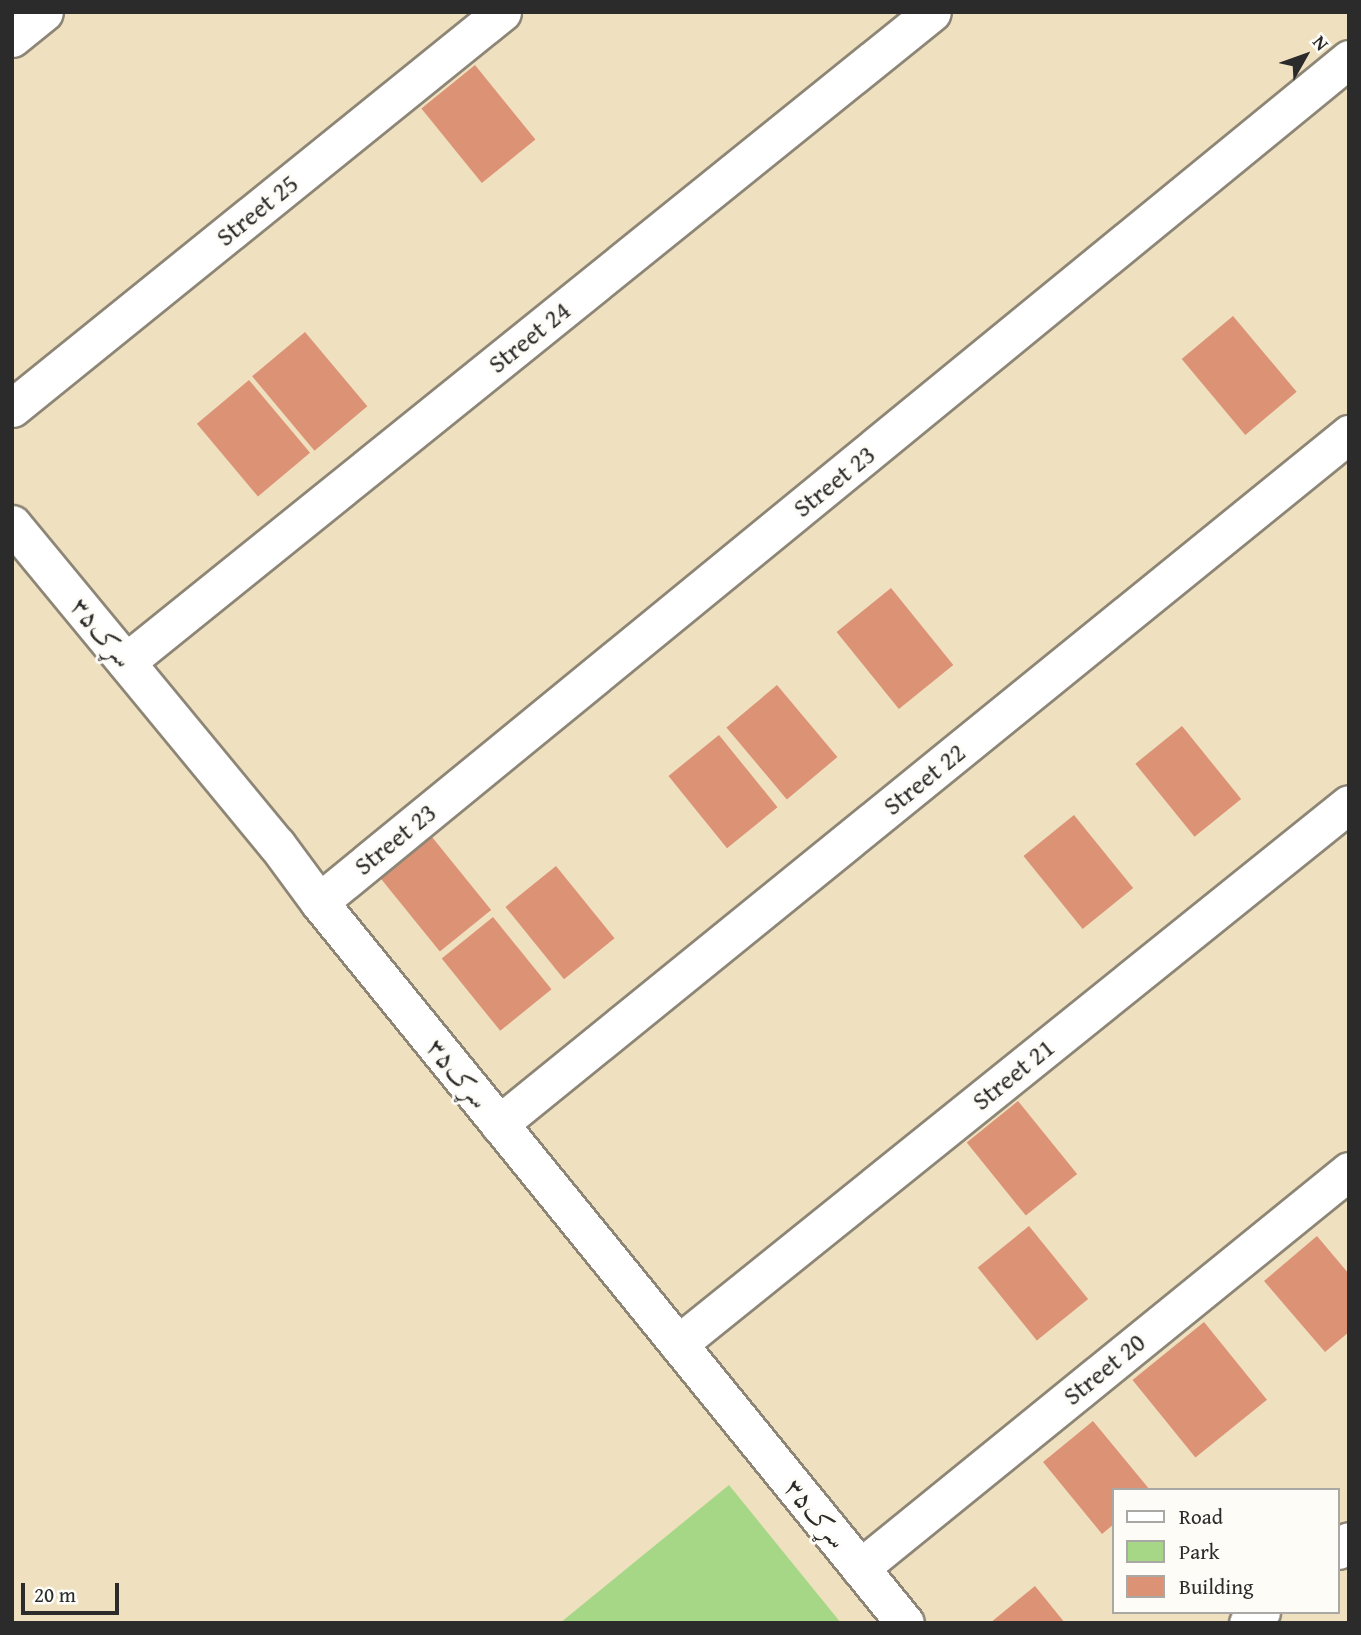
<!DOCTYPE html>
<meta charset="utf-8">
<style>
body{margin:0}
#map{position:relative;width:1361px;height:1635px;overflow:hidden;background:#efe0c0;font-family:"Gentium Book Plus",Amiri,serif}
div>[style]{position:absolute}
.green>*{inset:0;background:#a5d786}
.building>*{inset:0;background:#dc9375;transform-origin:0 0}
.roads{filter:drop-shadow(2px 0 #8d8676) drop-shadow(-2px 0 #8d8676) drop-shadow(0 2px #8d8676) drop-shadow(0 -2px #8d8676)}
.minor>*{height:37px;margin:-18.5px;padding:0 18.5px;transform-origin:18.5px;border-radius:18.5px;background:#fff}
span{translate:-50% -50%;white-space:nowrap;text-align:center;line-height:1.15;-webkit-text-stroke:6px #fdfcf7;paint-order:stroke}
.street-label{font-size:26px;color:#2b2b2b}
.frame{position:absolute;inset:0;border:14px solid #2b2b2b;pointer-events:none}
.legend{position:absolute;left:1112px;top:1488px;width:228px;height:126px;box-sizing:border-box;background:#fdfcf7;border:2px solid #a9a8a5;margin:0;padding:9px 12px;list-style:none;font-size:21px;color:#2b2b2b}
.legend li{display:flex;align-items:center;gap:14px;height:35px}
.legend b{width:35px;border:2px solid #a9a8a5}
.north{position:absolute;left:1270px;top:21px;width:70px;height:70px;-webkit-text-stroke:5px #fdfcf7;paint-order:stroke;rotate:50deg;font-size:19px;font-weight:700;line-height:28px;text-align:center;color:#2b2b2b}
.north::after{content:'';display:block;margin:auto;width:24px;height:32px;background:#2b2b2b;clip-path:polygon(50% 0,100% 100%,50% 72%,0 100%)}
.scale{position:absolute;left:21px;top:1583px;width:98px;height:32px;box-sizing:border-box;border:4px solid #2b2b2b;border-top:0;padding-left:9px;font-size:21px;line-height:24px;white-space:nowrap;color:#2b2b2b;-webkit-text-stroke:5px #fdfcf7;paint-order:stroke}
</style>
<div id="map">
<div class="green">
<div style="clip-path:polygon(729px 1485px,841px 1623px,560px 1623px)"></div>
</div>
<div class="building">
<div style="left:475px;top:65px;width:96px;height:69px;rotate:51deg"></div>
<div style="left:1233px;top:316px;width:99px;height:67px;rotate:50deg"></div>
<div style="left:305px;top:332px;width:97px;height:69px;rotate:50deg"></div>
<div style="left:249px;top:380px;width:95px;height:68px;rotate:50deg"></div>
<div style="left:891px;top:588px;width:99px;height:70px;rotate:51deg"></div>
<div style="left:777px;top:685px;width:94px;height:66px;rotate:50deg"></div>
<div style="left:1182px;top:726px;width:94px;height:60px;rotate:51deg"></div>
<div style="left:719px;top:735px;width:93px;height:65px;rotate:51deg"></div>
<div style="left:1074px;top:815px;width:94px;height:65px;rotate:51deg"></div>
<div style="left:432px;top:837px;width:94px;height:66px;rotate:51deg"></div>
<div style="left:556px;top:866px;width:93px;height:65px;rotate:51deg"></div>
<div style="left:493px;top:917px;width:93px;height:66px;rotate:51deg"></div>
<div style="left:1018px;top:1101px;width:94px;height:66px;rotate:51deg"></div>
<div style="left:1029px;top:1226px;width:94px;height:66px;rotate:51deg"></div>
<div style="clip-path:polygon(1317px 1236px,1349px 1274px,1349px 1332px,1325px 1352px,1264px 1281px)"></div>
<div style="left:1204px;top:1322px;width:100px;height:92px;rotate:51deg"></div>
<div style="clip-path:polygon(1093px 1421px,1150px 1490px,1114px 1490px,1114px 1524px,1102px 1534px,1043px 1462px)"></div>
<div style="clip-path:polygon(1035px 1586px,1065px 1623px,990px 1623px)"></div>
</div>
<div class="roads">
<div class="minor">
<div style="left:12px;top:38px;width:41px;rotate:-39.1deg"></div>
<div style="left:12px;top:408px;width:630px;rotate:-38.94deg"></div>
<div style="left:12px;top:524px;width:416px;rotate:50.5deg"></div>
<div style="left:277px;top:845px;width:71px;rotate:53.6deg"></div>
<div style="left:319px;top:902px;width:929px;rotate:50.9deg"></div>
<div style="left:126px;top:662px;width:1035px;rotate:-38.88deg"></div>
<div style="left:319px;top:902px;width:1331px;rotate:-39.3deg"></div>
<div style="left:499px;top:1124px;width:1095px;rotate:-39.07deg"></div>
<div style="left:678px;top:1344px;width:861px;rotate:-38.83deg"></div>
<div style="left:1338px;top:1550px;width:14px;rotate:-39deg"></div>
<div style="left:860px;top:1568px;width:630px;rotate:-39.07deg"></div>
<div style="left:1248px;top:1623px;width:17px;rotate:-40deg"></div>
</div>
</div>
<div class="street-label">
<span style="left:257px;top:210px;rotate:-39deg">Street 25</span>
<span style="left:529px;top:337px;rotate:-39deg">Street 24</span>
<span style="left:834px;top:481px;rotate:-39deg">Street 23</span>
<span style="left:102px;top:632px;rotate:51deg">سړک۳۵</span>
<span style="left:924px;top:779px;rotate:-39deg">Street 22</span>
<span style="left:395px;top:839px;rotate:-39deg">Street 23</span>
<span style="left:458px;top:1073px;rotate:51deg">سړک۳۵</span>
<span style="left:1013px;top:1074px;rotate:-39deg">Street 21</span>
<span style="left:1104px;top:1369px;rotate:-39deg">Street 20</span>
<span style="left:816px;top:1513px;rotate:51deg">سړک۳۵</span>
</div>
<div class="frame"></div>
<ul class="legend">
<li><b style="height:9px;background:#fff"></b>Road</li>
<li><b style="height:19px;background:#a5d786"></b>Park</li>
<li><b style="height:19px;background:#dc9375"></b>Building</li>
</ul>
<div class="north">N</div>
<div class="scale">20 m</div>
</div>
